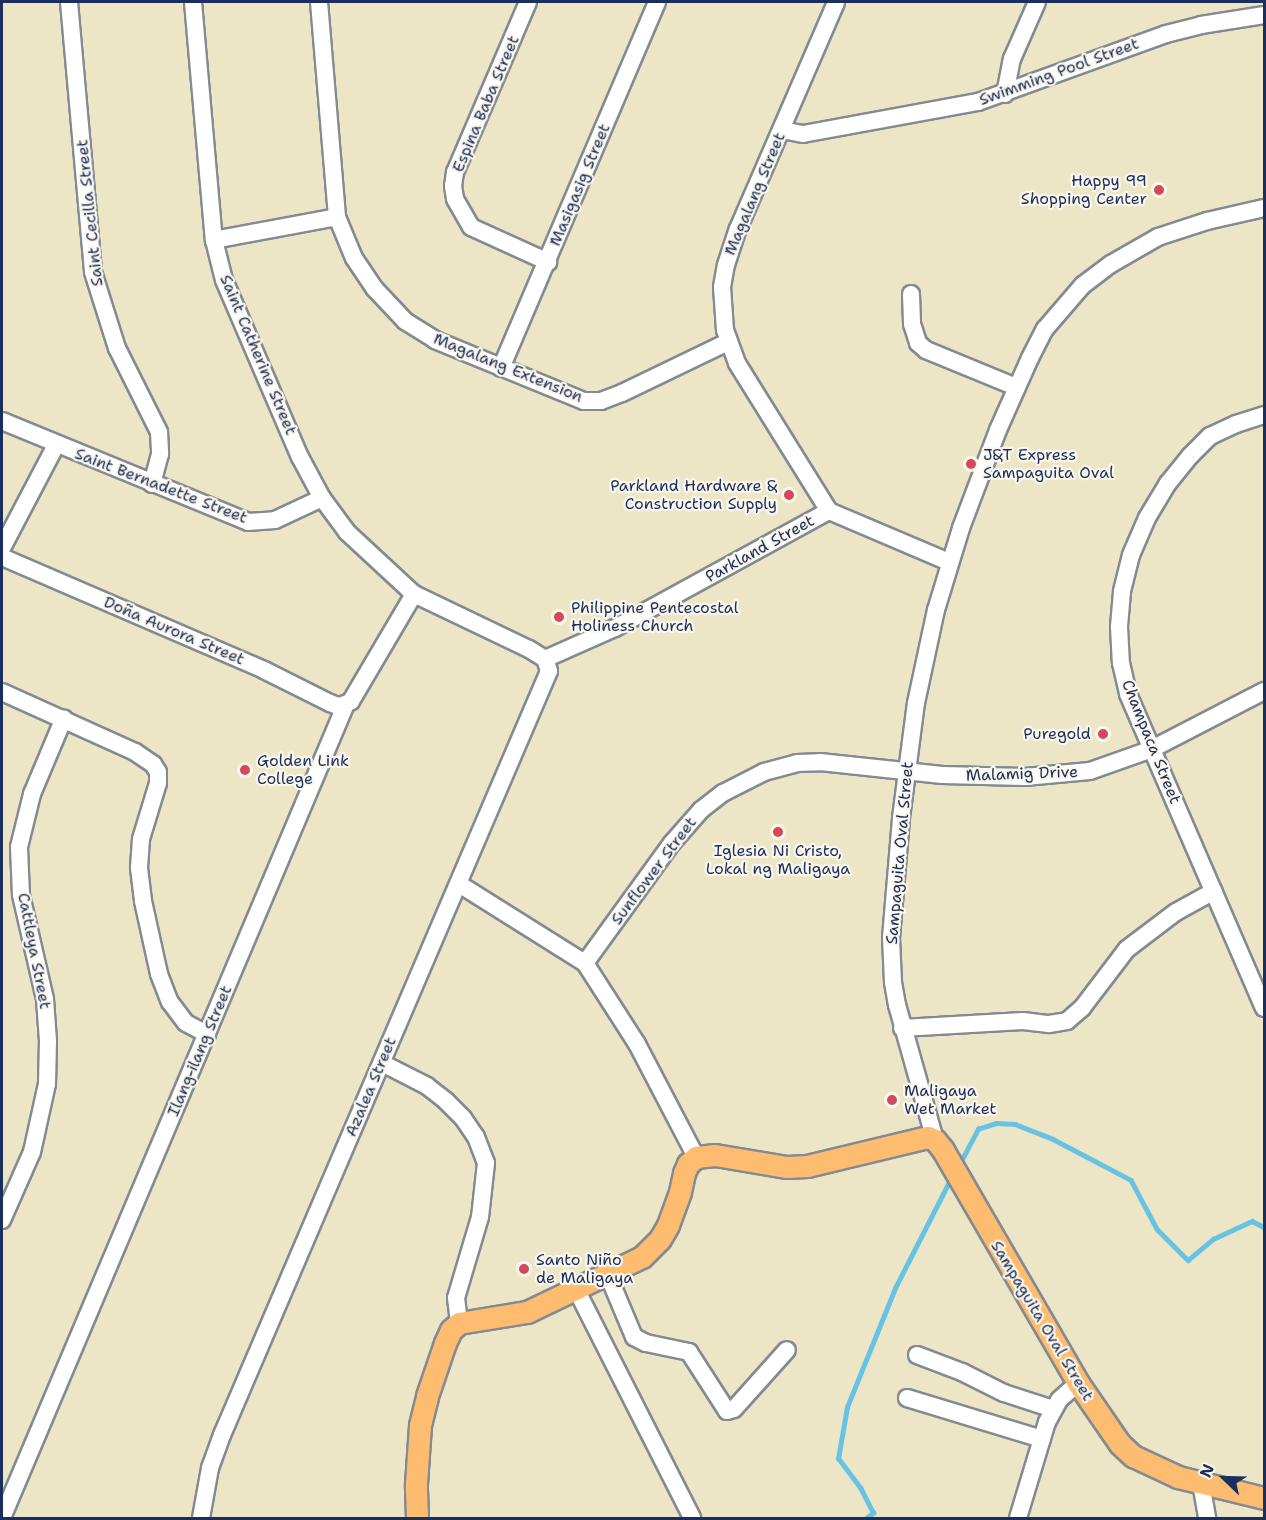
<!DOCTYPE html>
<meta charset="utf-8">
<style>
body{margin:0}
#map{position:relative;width:1266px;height:1520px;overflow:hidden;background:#ece5c6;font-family:"Shantell Sans",sans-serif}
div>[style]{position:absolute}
.stream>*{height:4.5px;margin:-2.25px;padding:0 2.25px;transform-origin:2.25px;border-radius:2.25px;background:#66c3e4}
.roads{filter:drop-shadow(2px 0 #848a92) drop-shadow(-2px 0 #848a92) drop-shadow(0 2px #848a92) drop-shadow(0 -2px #848a92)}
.minor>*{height:16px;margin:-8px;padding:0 8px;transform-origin:8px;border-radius:8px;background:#fff}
.major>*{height:21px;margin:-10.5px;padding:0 10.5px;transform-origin:10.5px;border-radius:10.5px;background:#febc70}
.dots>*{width:16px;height:16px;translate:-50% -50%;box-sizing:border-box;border:3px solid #fbf7ec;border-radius:50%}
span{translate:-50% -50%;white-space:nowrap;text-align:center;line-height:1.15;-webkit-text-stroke:4.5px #fbf7ec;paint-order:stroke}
.street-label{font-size:16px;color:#1b2f5e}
.poi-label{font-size:16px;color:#1b2f5e}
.right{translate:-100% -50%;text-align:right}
.left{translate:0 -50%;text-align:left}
.frame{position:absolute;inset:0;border:3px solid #1b2f5e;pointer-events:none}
.north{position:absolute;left:1194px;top:1448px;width:60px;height:60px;-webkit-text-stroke:4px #fbf7ec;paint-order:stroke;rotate:293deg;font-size:16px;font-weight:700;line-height:24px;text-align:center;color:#1b2f5e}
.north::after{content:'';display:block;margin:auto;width:21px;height:27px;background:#1b2f5e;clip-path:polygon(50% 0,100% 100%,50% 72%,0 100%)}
</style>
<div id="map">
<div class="stream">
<div style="left:959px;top:1165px;width:41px;rotate:-62.2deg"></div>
<div style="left:978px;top:1129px;width:19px;rotate:-18deg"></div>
<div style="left:996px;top:1123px;width:19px;rotate:3deg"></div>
<div style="left:1015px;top:1124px;width:41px;rotate:21.5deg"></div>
<div style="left:1053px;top:1139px;width:88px;rotate:27.7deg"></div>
<div style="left:1131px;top:1180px;width:55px;rotate:62deg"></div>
<div style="left:1157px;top:1229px;width:44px;rotate:45deg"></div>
<div style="left:1188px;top:1260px;width:33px;rotate:-40deg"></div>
<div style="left:1213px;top:1239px;width:43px;rotate:-24.8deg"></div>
<div style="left:1252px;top:1221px;width:13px;rotate:27deg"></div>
<div style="left:866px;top:1518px;width:9px;rotate:-36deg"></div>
<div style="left:873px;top:1513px;width:27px;rotate:-117deg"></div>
<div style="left:861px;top:1489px;width:38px;rotate:-127deg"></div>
<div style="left:838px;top:1459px;width:53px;rotate:-80.2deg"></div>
<div style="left:847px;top:1407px;width:128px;rotate:-68deg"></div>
<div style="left:895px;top:1288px;width:123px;rotate:-63deg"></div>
</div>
<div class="roads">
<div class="minor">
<div style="left:69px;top:2px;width:271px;rotate:84.9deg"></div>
<div style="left:93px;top:272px;width:80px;rotate:72.5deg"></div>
<div style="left:117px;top:348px;width:94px;rotate:63.4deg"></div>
<div style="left:159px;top:432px;width:22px;rotate:87deg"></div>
<div style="left:160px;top:454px;width:31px;rotate:105deg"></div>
<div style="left:193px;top:2px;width:239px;rotate:85deg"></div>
<div style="left:214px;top:240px;width:41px;rotate:76deg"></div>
<div style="left:224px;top:280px;width:193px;rotate:66.8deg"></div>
<div style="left:300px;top:457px;width:47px;rotate:61.8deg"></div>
<div style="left:322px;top:498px;width:42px;rotate:53.7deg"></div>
<div style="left:347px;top:532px;width:91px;rotate:42.8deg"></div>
<div style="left:414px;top:594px;width:127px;rotate:25.6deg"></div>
<div style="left:529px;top:649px;width:19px;rotate:32deg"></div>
<div style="left:319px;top:2px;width:216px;rotate:85.2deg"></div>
<div style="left:337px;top:217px;width:44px;rotate:67.5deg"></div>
<div style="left:354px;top:258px;width:37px;rotate:56deg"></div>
<div style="left:375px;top:289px;width:44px;rotate:46.8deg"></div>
<div style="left:405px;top:321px;width:36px;rotate:32deg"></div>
<div style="left:435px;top:340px;width:161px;rotate:22.3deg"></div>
<div style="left:584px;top:401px;width:17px"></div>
<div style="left:601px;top:401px;width:22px;rotate:-21deg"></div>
<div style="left:622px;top:393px;width:118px;rotate:-25.7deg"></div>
<div style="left:528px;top:2px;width:185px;rotate:113.2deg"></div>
<div style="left:455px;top:172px;width:14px;rotate:98deg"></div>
<div style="left:453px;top:186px;width:13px;rotate:81deg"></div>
<div style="left:455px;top:199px;width:32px;rotate:60deg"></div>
<div style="left:471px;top:227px;width:85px;rotate:24.4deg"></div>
<div style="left:1005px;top:94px;width:36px;rotate:-79deg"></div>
<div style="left:1012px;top:59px;width:62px;rotate:-66.3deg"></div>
<div style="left:782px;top:130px;width:21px;rotate:11deg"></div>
<div style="left:803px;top:134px;width:178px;rotate:-10.4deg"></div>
<div style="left:978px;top:102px;width:200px;rotate:-19.9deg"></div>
<div style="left:1166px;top:34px;width:36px;rotate:-14deg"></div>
<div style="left:1201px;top:25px;width:64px;rotate:-9deg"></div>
<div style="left:214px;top:240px;width:125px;rotate:-10.6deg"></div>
<div style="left:911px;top:294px;width:30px;rotate:88deg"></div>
<div style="left:912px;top:324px;width:20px;rotate:72deg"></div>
<div style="left:918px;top:343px;width:11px;rotate:41deg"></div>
<div style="left:926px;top:350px;width:97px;rotate:22.3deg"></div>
<div style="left:501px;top:368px;width:398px;rotate:-66.9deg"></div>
<div style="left:1264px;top:415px;width:29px;rotate:162deg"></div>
<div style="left:1236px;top:424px;width:29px;rotate:155deg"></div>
<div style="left:1210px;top:436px;width:28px;rotate:135deg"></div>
<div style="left:1190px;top:456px;width:35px;rotate:129deg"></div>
<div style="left:1168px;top:483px;width:41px;rotate:121deg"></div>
<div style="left:1147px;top:518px;width:40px;rotate:113.4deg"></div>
<div style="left:1131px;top:555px;width:38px;rotate:104deg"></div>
<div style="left:1122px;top:592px;width:35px;rotate:95deg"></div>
<div style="left:1119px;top:627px;width:36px;rotate:87deg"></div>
<div style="left:1121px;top:663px;width:32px;rotate:77deg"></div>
<div style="left:1128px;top:694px;width:342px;rotate:66.6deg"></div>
<div style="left:2px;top:421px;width:266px;rotate:22.3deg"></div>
<div style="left:248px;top:522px;width:27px;rotate:-4deg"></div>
<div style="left:275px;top:520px;width:52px;rotate:-25.1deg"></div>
<div style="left:829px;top:511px;width:174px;rotate:-121.9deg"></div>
<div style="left:737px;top:363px;width:35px;rotate:-110deg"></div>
<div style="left:725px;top:330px;width:43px;rotate:-94deg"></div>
<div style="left:722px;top:287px;width:22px;rotate:-80deg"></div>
<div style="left:726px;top:265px;width:38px;rotate:-72deg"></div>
<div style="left:738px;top:229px;width:247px;rotate:-66.6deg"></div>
<div style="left:829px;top:511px;width:130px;rotate:23deg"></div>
<div style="left:2px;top:548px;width:116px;rotate:-62.3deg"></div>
<div style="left:2px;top:557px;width:285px;rotate:23.3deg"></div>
<div style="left:264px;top:670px;width:74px;rotate:26.6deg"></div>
<div style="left:330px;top:703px;width:9px;rotate:21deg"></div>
<div style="left:338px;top:706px;width:8px;rotate:-14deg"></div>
<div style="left:545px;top:659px;width:77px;rotate:-23.9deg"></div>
<div style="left:615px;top:628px;width:244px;rotate:-28.7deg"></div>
<div style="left:2px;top:692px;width:146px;rotate:24.3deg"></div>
<div style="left:135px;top:752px;width:22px;rotate:34deg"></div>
<div style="left:153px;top:764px;width:9px;rotate:58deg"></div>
<div style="left:158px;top:772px;width:11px;rotate:90deg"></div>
<div style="left:158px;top:783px;width:59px;rotate:106.9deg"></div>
<div style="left:141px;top:839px;width:29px;rotate:94deg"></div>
<div style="left:139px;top:868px;width:33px;rotate:83deg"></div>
<div style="left:143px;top:901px;width:75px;rotate:77.6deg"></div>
<div style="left:159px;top:974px;width:30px;rotate:69deg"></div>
<div style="left:170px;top:1002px;width:26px;rotate:53deg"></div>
<div style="left:186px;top:1023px;width:24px;rotate:28deg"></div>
<div style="left:459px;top:884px;width:149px;rotate:32.1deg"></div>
<div style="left:585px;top:963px;width:96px;rotate:57.3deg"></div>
<div style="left:637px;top:1044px;width:127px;rotate:62.4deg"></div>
<div style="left:585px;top:963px;width:148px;rotate:-54.1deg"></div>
<div style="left:672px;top:843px;width:44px;rotate:-48.7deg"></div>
<div style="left:701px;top:810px;width:28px;rotate:-38deg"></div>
<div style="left:723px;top:793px;width:46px;rotate:-27.1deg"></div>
<div style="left:764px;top:772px;width:34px;rotate:-15deg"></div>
<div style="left:797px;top:763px;width:23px;rotate:-2deg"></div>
<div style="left:820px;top:762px;width:123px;rotate:6.1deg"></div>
<div style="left:942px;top:775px;width:83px;rotate:1.4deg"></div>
<div style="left:1025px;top:777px;width:65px;rotate:-5.3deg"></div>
<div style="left:1090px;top:771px;width:66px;rotate:-19.5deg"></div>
<div style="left:1152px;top:749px;width:126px;rotate:-27.4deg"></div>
<div style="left:902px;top:1028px;width:121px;rotate:-3.3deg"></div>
<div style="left:1023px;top:1021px;width:26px;rotate:7deg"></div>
<div style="left:1049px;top:1024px;width:18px;rotate:-9deg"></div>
<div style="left:1067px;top:1021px;width:20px;rotate:-41deg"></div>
<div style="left:1082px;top:1008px;width:74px;rotate:-52.7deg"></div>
<div style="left:1127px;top:949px;width:61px;rotate:-37.1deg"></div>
<div style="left:1176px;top:912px;width:43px;rotate:-28.9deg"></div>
<div style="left:382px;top:1063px;width:51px;rotate:27.1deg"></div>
<div style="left:427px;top:1086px;width:24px;rotate:38deg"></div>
<div style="left:446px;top:1101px;width:24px;rotate:45deg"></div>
<div style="left:463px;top:1118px;width:23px;rotate:56deg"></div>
<div style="left:476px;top:1137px;width:28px;rotate:69deg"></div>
<div style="left:486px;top:1163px;width:54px;rotate:96.3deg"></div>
<div style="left:480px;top:1217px;width:84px;rotate:106.5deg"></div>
<div style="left:456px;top:1298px;width:25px;rotate:83deg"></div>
<div style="left:935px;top:1140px;width:140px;rotate:-105.7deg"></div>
<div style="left:897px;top:1005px;width:23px;rotate:-100deg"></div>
<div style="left:893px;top:982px;width:44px;rotate:-92.6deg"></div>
<div style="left:891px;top:938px;width:120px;rotate:-85.2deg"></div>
<div style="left:901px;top:818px;width:116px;rotate:-82.6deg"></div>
<div style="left:916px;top:703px;width:95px;rotate:-77.9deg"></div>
<div style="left:936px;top:610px;width:86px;rotate:-73deg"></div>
<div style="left:961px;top:528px;width:105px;rotate:-69.3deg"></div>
<div style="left:998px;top:430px;width:79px;rotate:-66deg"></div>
<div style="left:1030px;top:358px;width:33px;rotate:-63deg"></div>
<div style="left:1045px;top:329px;width:58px;rotate:-49.2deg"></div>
<div style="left:1083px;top:285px;width:35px;rotate:-37deg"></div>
<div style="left:1111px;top:264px;width:54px;rotate:-29.9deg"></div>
<div style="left:1158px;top:237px;width:52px;rotate:-18.1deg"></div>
<div style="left:1207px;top:221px;width:58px;rotate:-12.8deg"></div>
<div style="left:2px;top:1220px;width:74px;rotate:-66.2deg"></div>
<div style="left:32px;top:1152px;width:70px;rotate:-77.6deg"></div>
<div style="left:47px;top:1084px;width:43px;rotate:-88.7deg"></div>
<div style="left:48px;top:1041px;width:42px;rotate:-94.1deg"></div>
<div style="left:45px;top:999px;width:107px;rotate:-103deg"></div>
<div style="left:21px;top:895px;width:48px;rotate:-92.4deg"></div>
<div style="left:19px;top:847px;width:55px;rotate:-76.2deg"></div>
<div style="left:32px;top:794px;width:82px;rotate:-67.2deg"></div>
<div style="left:608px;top:1275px;width:67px;rotate:67.2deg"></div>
<div style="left:634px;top:1337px;width:13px;rotate:27deg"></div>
<div style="left:646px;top:1343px;width:44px;rotate:11.8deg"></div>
<div style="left:689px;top:1352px;width:70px;rotate:57.2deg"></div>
<div style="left:727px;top:1411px;width:7px;rotate:-16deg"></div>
<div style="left:734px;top:1409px;width:79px;rotate:-48.1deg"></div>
<div style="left:576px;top:1289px;width:257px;rotate:63.1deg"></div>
<div style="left:917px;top:1355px;width:48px;rotate:20.7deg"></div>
<div style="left:962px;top:1372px;width:47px;rotate:26.6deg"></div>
<div style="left:1004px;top:1393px;width:52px;rotate:18.1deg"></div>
<div style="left:907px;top:1398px;width:141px;rotate:16.9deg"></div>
<div style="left:1201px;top:1483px;width:36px;rotate:80deg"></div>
<div style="left:2px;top:1518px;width:884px;rotate:-67.09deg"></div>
<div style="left:346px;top:704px;width:6px;rotate:-31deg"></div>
<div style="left:351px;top:701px;width:124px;rotate:-59.5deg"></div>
<div style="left:201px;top:1518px;width:51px;rotate:-79.8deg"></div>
<div style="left:210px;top:1468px;width:35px;rotate:-70deg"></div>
<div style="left:222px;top:1435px;width:831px;rotate:-66.83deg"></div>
<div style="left:549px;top:671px;width:13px;rotate:-108deg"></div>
<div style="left:1018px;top:1518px;width:100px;rotate:-73.2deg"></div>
<div style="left:1047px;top:1422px;width:25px;rotate:-61deg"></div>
<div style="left:1059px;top:1400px;width:25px;rotate:-42deg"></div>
</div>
<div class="major">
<div style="left:417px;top:1518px;width:34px;rotate:-92deg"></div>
<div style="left:416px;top:1484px;width:59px;rotate:-86.1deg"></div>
<div style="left:420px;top:1425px;width:30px;rotate:-76deg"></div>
<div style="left:427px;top:1396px;width:56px;rotate:-71.2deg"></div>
<div style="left:445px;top:1343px;width:14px;rotate:-65deg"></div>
<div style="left:451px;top:1330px;width:11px;rotate:-41deg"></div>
<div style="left:459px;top:1323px;width:69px;rotate:-9.2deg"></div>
<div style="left:527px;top:1312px;width:127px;rotate:-25.6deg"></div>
<div style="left:642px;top:1257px;width:25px;rotate:-45deg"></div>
<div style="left:660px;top:1239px;width:16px;rotate:-60deg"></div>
<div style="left:668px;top:1225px;width:35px;rotate:-70deg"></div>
<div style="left:680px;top:1192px;width:19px;rotate:-78deg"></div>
<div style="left:684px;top:1173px;width:10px;rotate:-66deg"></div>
<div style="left:688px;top:1164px;width:11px;rotate:-41deg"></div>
<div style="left:696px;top:1157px;width:19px;rotate:-6deg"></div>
<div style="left:715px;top:1155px;width:73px;rotate:9.5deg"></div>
<div style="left:787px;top:1167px;width:20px;rotate:-3deg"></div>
<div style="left:807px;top:1166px;width:124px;rotate:-13.5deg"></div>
<div style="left:928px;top:1137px;width:8px;rotate:23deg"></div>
<div style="left:935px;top:1140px;width:13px;rotate:51deg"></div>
<div style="left:943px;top:1150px;width:269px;rotate:59.9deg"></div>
<div style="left:1078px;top:1383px;width:74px;rotate:55.5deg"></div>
<div style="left:1120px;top:1444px;width:18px;rotate:43deg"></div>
<div style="left:1133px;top:1456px;width:50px;rotate:25deg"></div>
<div style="left:1178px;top:1477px;width:89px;rotate:13.7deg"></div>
</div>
</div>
<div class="dots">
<div style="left:1159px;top:190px;background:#d1495b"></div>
<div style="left:971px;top:464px;background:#d1495b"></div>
<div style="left:789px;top:495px;background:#d1495b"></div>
<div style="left:559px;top:617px;background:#d1495b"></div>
<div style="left:1103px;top:734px;background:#d1495b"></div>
<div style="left:245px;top:770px;background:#d1495b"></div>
<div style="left:778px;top:832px;background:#d1495b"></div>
<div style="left:892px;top:1100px;background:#d1495b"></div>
<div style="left:524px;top:1269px;background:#d1495b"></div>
</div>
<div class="street-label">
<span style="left:1059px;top:72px;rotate:-20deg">Swimming Pool Street</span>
<span style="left:486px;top:104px;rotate:-67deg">Espina Baba Street</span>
<span style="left:580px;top:185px;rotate:-67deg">Masigasig Street</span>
<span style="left:755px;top:194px;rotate:-67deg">Magalang Street</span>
<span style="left:90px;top:213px;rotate:-96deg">Saint Cecilla Street</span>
<span style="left:258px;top:355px;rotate:67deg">Saint Catherine Street</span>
<span style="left:508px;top:368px;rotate:22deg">Magalang Extension</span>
<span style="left:161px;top:486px;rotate:21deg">Saint Bernadette Street</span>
<span style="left:760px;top:549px;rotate:-29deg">Parkland Street</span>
<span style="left:174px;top:631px;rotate:23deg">Doña Aurora Street</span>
<span style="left:1151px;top:742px;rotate:68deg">Champaca Street</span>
<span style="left:1022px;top:774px;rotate:-2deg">Malamig Drive</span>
<span style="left:900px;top:853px;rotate:-85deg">Sampaguita Oval Street</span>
<span style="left:654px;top:871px;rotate:-53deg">Sunflower Street</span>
<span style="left:34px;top:951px;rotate:79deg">Cattleya Street</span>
<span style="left:200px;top:1051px;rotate:-67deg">Ilang-ilang Street</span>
<span style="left:371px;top:1087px;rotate:-67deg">Azalea Street</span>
<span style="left:1042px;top:1321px;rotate:59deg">Sampaguita Oval Street</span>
</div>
<div class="poi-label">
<span class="right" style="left:1147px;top:190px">Happy 99<br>Shopping Center</span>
<span class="left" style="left:983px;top:464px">J&amp;T Express<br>Sampaguita Oval</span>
<span class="right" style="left:777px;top:495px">Parkland Hardware &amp;<br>Construction Supply</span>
<span class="left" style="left:571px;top:617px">Philippine Pentecostal<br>Holiness Church</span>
<span class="right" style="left:1091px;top:734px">Puregold</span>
<span class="left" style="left:257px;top:770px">Golden Link<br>College</span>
<span style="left:778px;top:860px">Iglesia Ni Cristo,<br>Lokal ng Maligaya</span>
<span class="left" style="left:904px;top:1100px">Maligaya<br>Wet Market</span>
<span class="left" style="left:536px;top:1269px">Santo Niño<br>de Maligaya</span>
</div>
<div class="frame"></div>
<div class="north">N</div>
</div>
